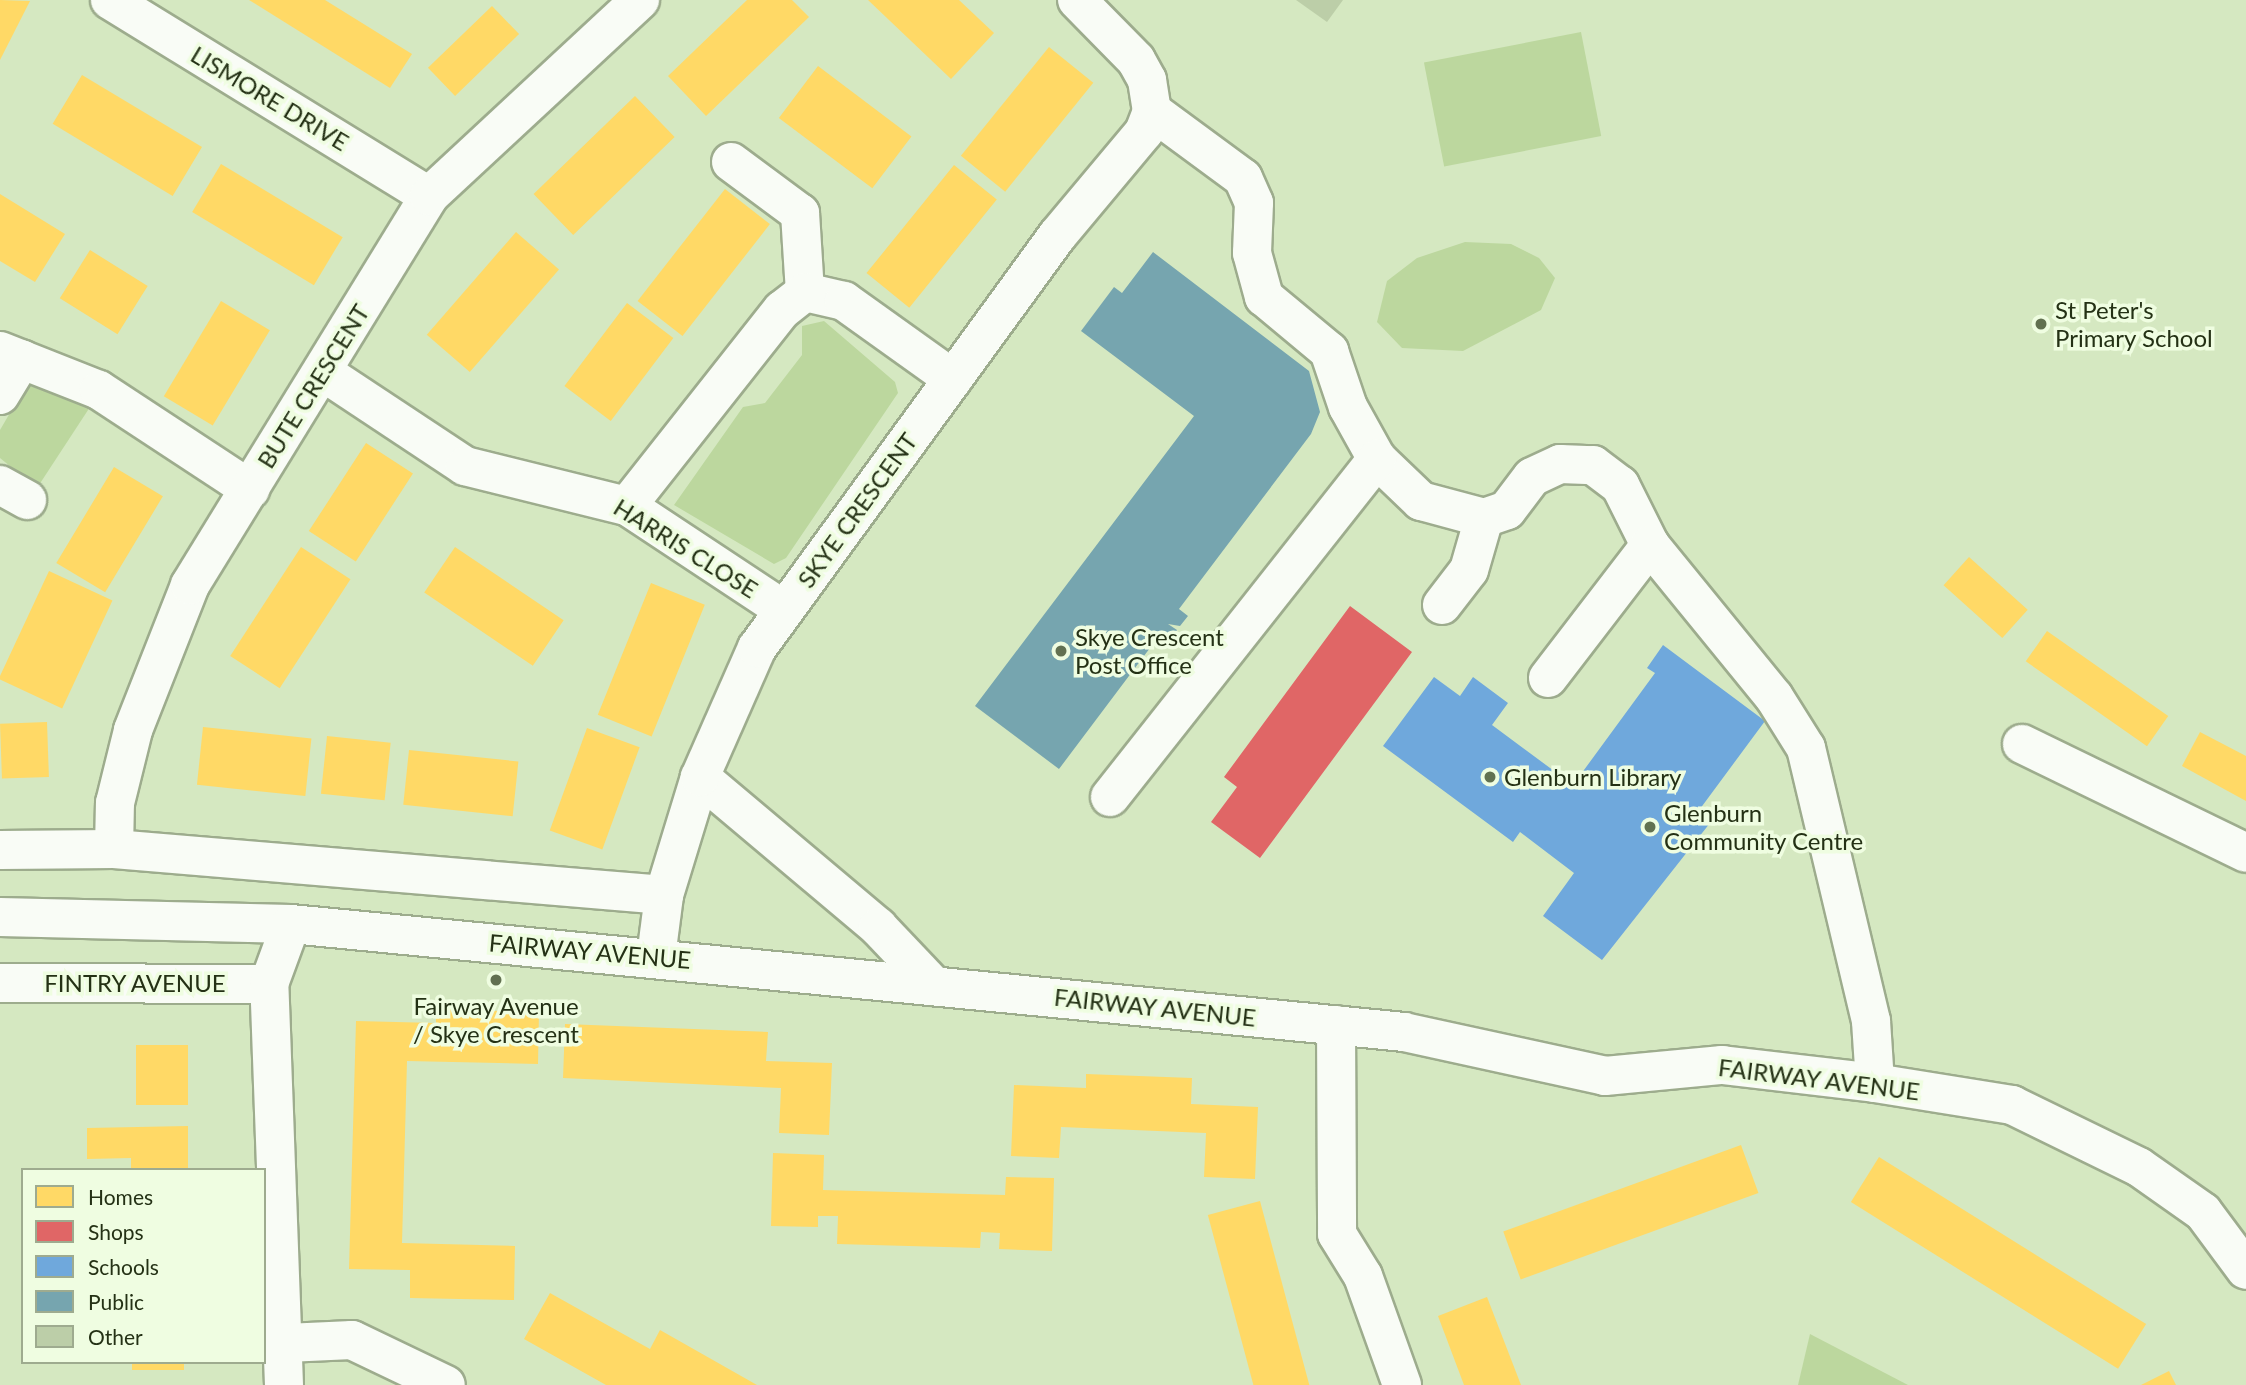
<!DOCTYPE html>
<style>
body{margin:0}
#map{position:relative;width:2246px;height:1385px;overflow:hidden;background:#d5e8c1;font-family:Lato,sans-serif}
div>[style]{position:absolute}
.green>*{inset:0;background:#bcd79e;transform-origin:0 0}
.homes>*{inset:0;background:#ffd966;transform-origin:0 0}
.shops>*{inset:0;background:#e06666}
.schools>*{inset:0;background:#6fa8dc}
.public>*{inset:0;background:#76a5af}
.building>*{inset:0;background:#bccea8}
.roads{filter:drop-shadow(2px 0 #9dac8d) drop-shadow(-2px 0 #9dac8d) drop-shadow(0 2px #9dac8d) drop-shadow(0 -2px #9dac8d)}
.minor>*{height:38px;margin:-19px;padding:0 19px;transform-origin:19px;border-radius:19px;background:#f9fcf6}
.dots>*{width:19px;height:19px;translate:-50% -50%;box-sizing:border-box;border:4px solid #effde1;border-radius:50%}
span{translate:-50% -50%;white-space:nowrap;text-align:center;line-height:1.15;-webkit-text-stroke:7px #effde1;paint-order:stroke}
.street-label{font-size:24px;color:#243115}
.poi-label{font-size:24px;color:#243115}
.left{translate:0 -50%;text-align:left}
.legend{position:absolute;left:21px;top:1168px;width:245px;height:196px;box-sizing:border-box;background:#effde1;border:2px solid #9eab8f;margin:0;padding:9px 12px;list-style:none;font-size:21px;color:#243115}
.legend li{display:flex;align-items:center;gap:14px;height:35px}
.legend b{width:35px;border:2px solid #9eab8f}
</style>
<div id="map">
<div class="green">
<div style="left:1581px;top:32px;width:106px;height:160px;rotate:79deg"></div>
<div style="clip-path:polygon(1465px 242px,1511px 244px,1539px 258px,1555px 278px,1541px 310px,1463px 351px,1402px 348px,1377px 322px,1387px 281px,1417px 258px)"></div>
<div style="clip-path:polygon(824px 321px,895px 382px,898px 393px,786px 558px,774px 564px,674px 505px,743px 407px,765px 403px,802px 355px,802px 326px)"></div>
<div style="clip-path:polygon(28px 382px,90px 407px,37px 488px,0 458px,0 430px)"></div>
<div style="clip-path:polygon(1810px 1334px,1908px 1385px,1798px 1385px)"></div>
</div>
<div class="homes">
<div style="clip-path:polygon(0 0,30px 1px,0 60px)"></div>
<div style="clip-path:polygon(249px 0,325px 0,412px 54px,390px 88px)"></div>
<div style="clip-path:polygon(747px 0,792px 0,809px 17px,706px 116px,668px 76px)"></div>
<div style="clip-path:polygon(868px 0,959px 0,994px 33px,951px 79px)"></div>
<div style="left:492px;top:6px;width:39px;height:89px;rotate:46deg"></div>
<div style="left:1049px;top:47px;width:57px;height:140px;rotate:39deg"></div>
<div style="left:818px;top:66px;width:117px;height:65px;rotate:37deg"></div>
<div style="left:82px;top:75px;width:140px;height:57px;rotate:31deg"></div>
<div style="left:635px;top:96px;width:57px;height:141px;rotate:46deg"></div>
<div style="left:221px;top:164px;width:142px;height:56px;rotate:31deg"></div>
<div style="left:954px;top:165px;width:55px;height:139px;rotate:39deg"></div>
<div style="left:725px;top:189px;width:57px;height:142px;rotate:38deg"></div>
<div style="clip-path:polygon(0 194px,65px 234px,35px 282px,0 261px)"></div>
<div style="left:516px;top:232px;width:57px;height:136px;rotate:41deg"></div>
<div style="left:90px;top:250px;width:68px;height:57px;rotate:32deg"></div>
<div style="left:221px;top:301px;width:57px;height:111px;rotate:31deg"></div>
<div style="left:627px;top:303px;width:58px;height:104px;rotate:37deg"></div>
<div style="left:366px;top:443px;width:56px;height:105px;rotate:33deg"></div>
<div style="left:114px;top:467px;width:57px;height:112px;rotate:31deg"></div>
<div style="left:301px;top:547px;width:59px;height:130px;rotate:33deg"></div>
<div style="left:455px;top:547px;width:131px;height:55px;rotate:34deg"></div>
<div style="left:1969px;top:557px;width:79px;height:38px;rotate:42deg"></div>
<div style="left:49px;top:571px;width:70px;height:119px;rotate:25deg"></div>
<div style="left:651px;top:583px;width:58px;height:142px;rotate:22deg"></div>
<div style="left:2047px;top:631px;width:148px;height:37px;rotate:35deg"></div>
<div style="left:47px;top:722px;width:55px;height:47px;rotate:88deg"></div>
<div style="left:203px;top:727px;width:109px;height:58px;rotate:6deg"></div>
<div style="left:587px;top:728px;width:56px;height:109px;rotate:20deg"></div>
<div style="clip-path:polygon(2200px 732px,2246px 756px,2246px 801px,2182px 766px)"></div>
<div style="left:327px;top:736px;width:64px;height:58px;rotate:6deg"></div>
<div style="left:409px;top:750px;width:110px;height:55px;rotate:6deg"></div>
<div style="clip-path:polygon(436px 1009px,539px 1012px,538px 1064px,407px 1061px,402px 1243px,515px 1246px,514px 1300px,410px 1298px,410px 1270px,349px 1269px,356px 1021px,436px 1023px)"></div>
<div style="clip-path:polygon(565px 1024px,768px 1032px,766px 1061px,832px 1063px,829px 1135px,779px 1133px,781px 1088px,563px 1078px)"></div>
<div style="left:136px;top:1045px;width:52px;height:60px"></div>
<div style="clip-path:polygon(1086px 1074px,1192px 1078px,1191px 1104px,1258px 1107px,1255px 1179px,1204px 1177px,1206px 1133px,1061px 1127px,1059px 1158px,1011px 1156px,1014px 1085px,1086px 1088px)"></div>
<div style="clip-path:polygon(188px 1126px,188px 1170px,131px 1170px,131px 1158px,87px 1159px,87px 1128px)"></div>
<div style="left:1741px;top:1145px;width:51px;height:253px;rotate:70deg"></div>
<div style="clip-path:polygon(773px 1153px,824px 1155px,823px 1190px,1005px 1195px,1006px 1177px,1054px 1178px,1052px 1251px,999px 1249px,1000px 1233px,981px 1232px,980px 1248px,837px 1244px,838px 1216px,818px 1216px,818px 1227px,771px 1226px)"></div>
<div style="left:1879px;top:1157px;width:315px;height:53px;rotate:32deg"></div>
<div style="left:1260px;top:1201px;width:191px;height:54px;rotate:75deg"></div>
<div style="clip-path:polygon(550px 1293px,650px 1349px,660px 1330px,757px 1385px,606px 1385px,524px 1339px)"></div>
<div style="clip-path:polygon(1487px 1297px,1521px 1385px,1464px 1385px,1438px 1316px)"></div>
<div style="left:132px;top:1362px;width:52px;height:8px"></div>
<div style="clip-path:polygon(2169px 1371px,2176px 1385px,2141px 1385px)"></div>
</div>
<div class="shops">
<div style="clip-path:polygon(1350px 606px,1412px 652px,1260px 858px,1211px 822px,1237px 787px,1224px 777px)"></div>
</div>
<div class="schools">
<div style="clip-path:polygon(1663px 645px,1765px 721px,1697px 813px,1710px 823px,1602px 960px,1543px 916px,1574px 873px,1520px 832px,1513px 842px,1383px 746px,1434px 677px,1460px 696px,1473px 677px,1508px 703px,1492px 725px,1573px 785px,1655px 673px,1647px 668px)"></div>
</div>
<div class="public">
<div style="clip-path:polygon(1153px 252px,1309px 371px,1320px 412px,1311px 434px,1179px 609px,1188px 616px,1180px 626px,1168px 624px,1177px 630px,1168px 643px,1159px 636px,1059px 769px,975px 706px,1194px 416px,1081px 331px,1114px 287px,1122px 293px)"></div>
</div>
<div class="building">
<div style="clip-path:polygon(1296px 0,1343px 0,1327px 22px)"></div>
</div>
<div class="roads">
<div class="minor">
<div style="left:110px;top:0;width:374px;rotate:31.6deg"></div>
<div style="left:1077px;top:0;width:84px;rotate:45.5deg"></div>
<div style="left:1136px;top:60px;width:23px;rotate:61deg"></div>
<div style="left:1147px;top:80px;width:31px;rotate:81deg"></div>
<div style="left:1152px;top:111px;width:113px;rotate:36.4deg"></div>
<div style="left:1243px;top:178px;width:27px;rotate:66deg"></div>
<div style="left:1254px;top:203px;width:50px;rotate:92.3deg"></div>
<div style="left:1252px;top:253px;width:46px;rotate:74.7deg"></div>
<div style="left:1264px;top:297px;width:85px;rotate:39.7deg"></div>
<div style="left:1329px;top:351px;width:59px;rotate:71.3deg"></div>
<div style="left:1348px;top:407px;width:60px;rotate:60.9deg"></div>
<div style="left:1377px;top:459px;width:61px;rotate:43.7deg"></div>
<div style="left:1421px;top:501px;width:65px;rotate:15.1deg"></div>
<div style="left:1484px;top:518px;width:24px;rotate:-19deg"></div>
<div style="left:1507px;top:510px;width:41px;rotate:-52.9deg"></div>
<div style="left:1532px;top:477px;width:31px;rotate:-25deg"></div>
<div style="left:1560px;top:464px;width:33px;rotate:2deg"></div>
<div style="left:1593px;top:465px;width:34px;rotate:37deg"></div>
<div style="left:1620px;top:485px;width:67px;rotate:63.4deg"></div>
<div style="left:1650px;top:545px;width:196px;rotate:50.8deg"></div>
<div style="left:1774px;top:697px;width:60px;rotate:57.9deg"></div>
<div style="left:1806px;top:748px;width:281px;rotate:76.6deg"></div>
<div style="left:1871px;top:1021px;width:62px;rotate:86.3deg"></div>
<div style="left:731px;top:162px;width:86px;rotate:36.5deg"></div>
<div style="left:800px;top:213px;width:79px;rotate:86.4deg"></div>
<div style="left:0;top:351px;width:106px;rotate:21.5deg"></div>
<div style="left:99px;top:390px;width:181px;rotate:33.3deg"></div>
<div style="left:323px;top:372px;width:170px;rotate:33.5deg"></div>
<div style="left:465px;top:466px;width:167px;rotate:13.9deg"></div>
<div style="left:627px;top:506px;width:188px;rotate:33.5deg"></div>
<div style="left:0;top:395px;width:42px;rotate:-58.6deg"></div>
<div style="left:0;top:485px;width:31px;rotate:29deg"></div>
<div style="left:627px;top:506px;width:250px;rotate:-51.7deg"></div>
<div style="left:782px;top:310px;width:29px;rotate:-38deg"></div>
<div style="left:805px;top:292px;width:40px;rotate:13deg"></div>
<div style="left:844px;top:301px;width:134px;rotate:35.6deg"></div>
<div style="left:1442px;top:605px;width:44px;rotate:-52.4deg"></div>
<div style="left:1469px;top:570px;width:54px;rotate:-73.9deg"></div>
<div style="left:1548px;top:678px;width:168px;rotate:-52.5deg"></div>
<div style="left:2022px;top:744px;width:249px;rotate:25.9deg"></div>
<div style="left:700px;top:777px;width:233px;rotate:40.1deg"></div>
<div style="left:878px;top:927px;width:81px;rotate:46.5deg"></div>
<div style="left:1110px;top:797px;width:431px;rotate:-51.7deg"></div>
<div style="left:114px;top:849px;width:46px;rotate:-88.8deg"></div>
<div style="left:115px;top:803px;width:75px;rotate:-76.1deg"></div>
<div style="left:133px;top:730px;width:156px;rotate:-68.5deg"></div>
<div style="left:190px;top:585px;width:457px;rotate:-58.4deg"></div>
<div style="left:429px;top:196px;width:288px;rotate:-42.9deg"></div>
<div style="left:0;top:850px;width:114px;rotate:-0.5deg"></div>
<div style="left:114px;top:849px;width:552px;rotate:4.78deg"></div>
<div style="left:0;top:917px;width:291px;rotate:1.4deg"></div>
<div style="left:291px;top:924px;width:1118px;rotate:5.54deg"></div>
<div style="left:1404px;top:1032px;width:206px;rotate:12.3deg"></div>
<div style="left:1605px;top:1076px;width:118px;rotate:-5.4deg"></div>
<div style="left:1722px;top:1065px;width:154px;rotate:6.7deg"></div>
<div style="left:1875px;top:1083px;width:139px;rotate:9.1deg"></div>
<div style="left:2012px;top:1105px;width:141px;rotate:26deg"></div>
<div style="left:2139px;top:1167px;width:78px;rotate:35.1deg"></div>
<div style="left:2203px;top:1212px;width:72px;rotate:53.4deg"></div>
<div style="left:656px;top:957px;width:63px;rotate:-82.6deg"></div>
<div style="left:664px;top:895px;width:123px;rotate:-73deg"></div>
<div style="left:700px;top:777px;width:141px;rotate:-66.2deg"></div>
<div style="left:757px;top:648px;width:510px;rotate:-53.94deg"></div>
<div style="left:1057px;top:236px;width:136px;rotate:-50.1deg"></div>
<div style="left:1144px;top:132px;width:22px;rotate:-69deg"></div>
<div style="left:0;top:983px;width:269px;rotate:0.2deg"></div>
<div style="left:1336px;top:1025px;width:209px;rotate:89.7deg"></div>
<div style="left:1337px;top:1234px;width:49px;rotate:58.2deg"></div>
<div style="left:1363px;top:1276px;width:116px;rotate:70.3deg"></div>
<div style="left:286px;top:1343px;width:66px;rotate:-2.6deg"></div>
<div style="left:352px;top:1340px;width:104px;rotate:25.6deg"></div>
<div style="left:284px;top:1385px;width:401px;rotate:-92.1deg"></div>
<div style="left:269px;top:984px;width:64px;rotate:-69.9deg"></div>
</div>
</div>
<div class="dots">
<div style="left:2041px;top:324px;background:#627151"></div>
<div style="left:1061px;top:651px;background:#627151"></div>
<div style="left:1490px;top:777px;background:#627151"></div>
<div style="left:1650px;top:827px;background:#627151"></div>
<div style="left:496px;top:980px;background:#627151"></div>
</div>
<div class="street-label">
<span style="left:270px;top:98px;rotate:31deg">LISMORE DRIVE</span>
<span style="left:313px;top:386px;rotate:-58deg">BUTE CRESCENT</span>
<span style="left:857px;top:510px;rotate:-54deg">SKYE CRESCENT</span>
<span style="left:686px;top:548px;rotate:32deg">HARRIS CLOSE</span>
<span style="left:590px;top:951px;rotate:5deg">FAIRWAY AVENUE</span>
<span style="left:135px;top:983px">FINTRY AVENUE</span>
<span style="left:1155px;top:1007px;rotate:6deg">FAIRWAY AVENUE</span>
<span style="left:1819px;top:1079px;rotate:7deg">FAIRWAY AVENUE</span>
</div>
<div class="poi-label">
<span class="left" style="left:2055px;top:324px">St Peter's<br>Primary School</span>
<span class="left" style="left:1075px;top:651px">Skye Crescent<br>Post Office</span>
<span class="left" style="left:1504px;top:777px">Glenburn Library</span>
<span class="left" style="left:1664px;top:827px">Glenburn<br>Community Centre</span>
<span style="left:496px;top:1020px">Fairway Avenue<br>/ Skye Crescent</span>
</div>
<ul class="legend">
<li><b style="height:19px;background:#ffd966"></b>Homes</li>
<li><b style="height:19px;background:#e06666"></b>Shops</li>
<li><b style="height:19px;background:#6fa8dc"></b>Schools</li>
<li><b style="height:19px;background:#76a5af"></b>Public</li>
<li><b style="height:19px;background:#bccea8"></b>Other</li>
</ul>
</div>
